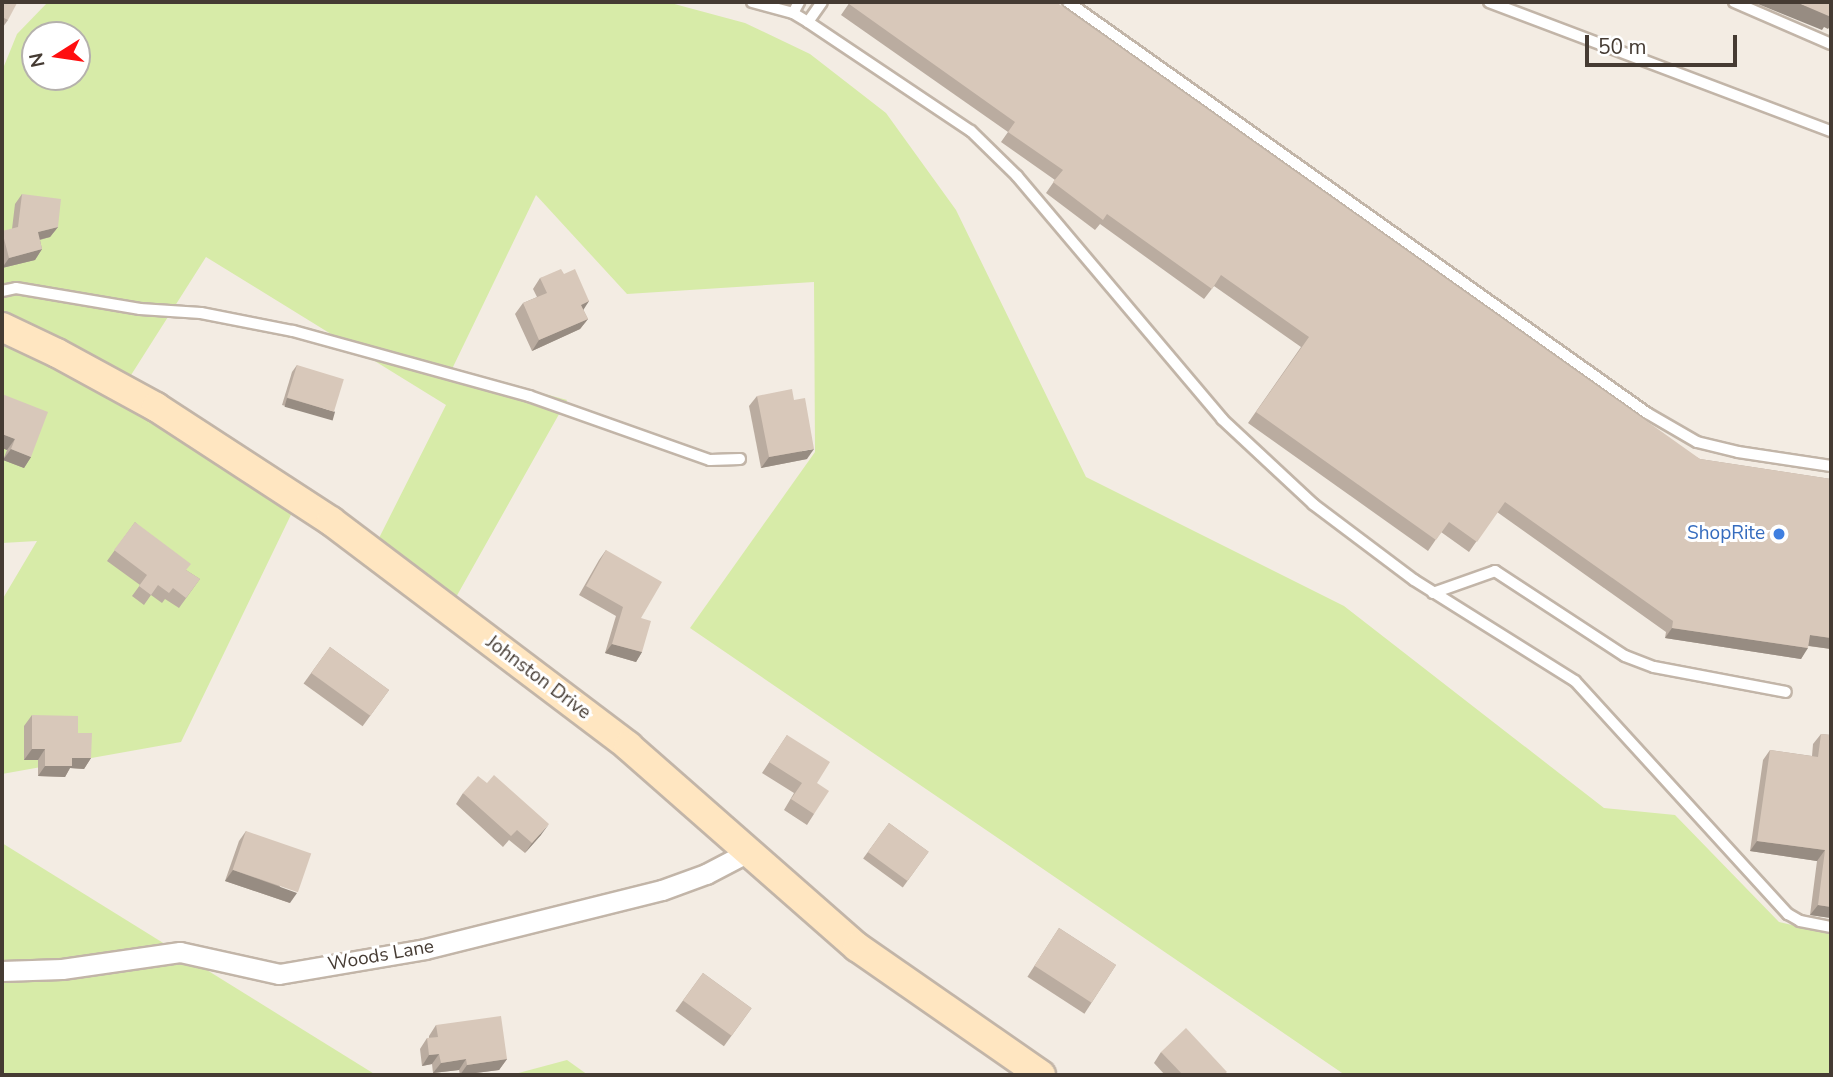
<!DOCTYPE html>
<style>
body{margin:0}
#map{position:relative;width:1833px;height:1077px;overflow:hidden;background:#f3ece3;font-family:"Nunito Sans",sans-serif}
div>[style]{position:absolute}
.green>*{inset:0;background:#d7eba8}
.roads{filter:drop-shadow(2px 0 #c2b5a8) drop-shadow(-2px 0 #c2b5a8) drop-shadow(0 2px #c2b5a8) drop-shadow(0 -2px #c2b5a8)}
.lane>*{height:10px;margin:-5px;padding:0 5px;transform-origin:5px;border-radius:5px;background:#fff}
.street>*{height:19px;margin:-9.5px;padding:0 9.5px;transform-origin:9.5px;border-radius:9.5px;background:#fff}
.secondary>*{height:28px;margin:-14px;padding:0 14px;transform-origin:14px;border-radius:14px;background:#ffe6c1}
.wall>*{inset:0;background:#baaca0;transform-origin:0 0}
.shaded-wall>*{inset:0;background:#978c82;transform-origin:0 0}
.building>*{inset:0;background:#d8c8ba;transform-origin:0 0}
.dots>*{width:19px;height:19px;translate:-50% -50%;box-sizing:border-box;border:4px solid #fff;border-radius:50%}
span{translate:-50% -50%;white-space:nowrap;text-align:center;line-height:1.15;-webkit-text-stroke:6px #fff;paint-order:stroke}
.shop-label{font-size:19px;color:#366cbe}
.right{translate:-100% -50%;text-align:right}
.street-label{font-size:19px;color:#453b33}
.frame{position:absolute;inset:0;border:4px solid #453b33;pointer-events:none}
.north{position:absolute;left:21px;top:21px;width:70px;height:70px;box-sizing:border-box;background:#fff;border:2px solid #b5b1ad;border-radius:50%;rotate:258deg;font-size:19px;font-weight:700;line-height:28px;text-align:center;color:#453b33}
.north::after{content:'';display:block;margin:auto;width:24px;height:32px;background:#ff0e0f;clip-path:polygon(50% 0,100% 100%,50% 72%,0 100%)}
.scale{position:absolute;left:1585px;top:35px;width:152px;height:32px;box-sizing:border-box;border:4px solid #453b33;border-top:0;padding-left:9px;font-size:21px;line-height:24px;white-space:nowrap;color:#453b33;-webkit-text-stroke:5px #fff;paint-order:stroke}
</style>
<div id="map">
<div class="green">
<div style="clip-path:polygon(evenodd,48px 2px,667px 2px,745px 23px,810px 54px,886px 113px,956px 210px,1086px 477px,1344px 606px,1604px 808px,1675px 815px,1779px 922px,1831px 934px,1831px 1075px,1345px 1075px,690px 628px,815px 452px,814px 282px,627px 294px,536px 195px,452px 369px,567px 400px,455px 599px,376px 544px,446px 405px,206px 257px,126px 383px,302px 492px,181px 742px,2px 774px,2px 600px,37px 541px,2px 543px,2px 71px,17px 34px,48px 2px,35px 35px,77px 35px,77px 77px,35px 77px,35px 35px)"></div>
<div style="clip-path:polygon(2px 843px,376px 1075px,2px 1075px)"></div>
<div style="clip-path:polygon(567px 1060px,588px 1075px,511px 1075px)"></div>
</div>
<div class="roads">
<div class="lane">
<div style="left:752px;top:2px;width:42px;rotate:15deg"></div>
<div style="left:793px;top:13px;width:17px;rotate:31deg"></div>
<div style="left:808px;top:22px;width:196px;rotate:33.8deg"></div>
<div style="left:971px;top:131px;width:64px;rotate:44.4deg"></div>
<div style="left:1017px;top:176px;width:318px;rotate:49.8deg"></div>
<div style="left:1222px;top:419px;width:125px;rotate:43deg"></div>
<div style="left:1313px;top:504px;width:126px;rotate:37deg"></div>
<div style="left:1414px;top:580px;width:190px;rotate:32.1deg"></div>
<div style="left:1575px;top:681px;width:316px;rotate:47.6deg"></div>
<div style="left:1788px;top:914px;width:14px;rotate:30deg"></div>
<div style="left:1800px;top:921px;width:32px;rotate:11deg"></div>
<div style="left:1068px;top:2px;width:710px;rotate:35.37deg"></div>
<div style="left:1647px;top:413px;width:58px;rotate:30.1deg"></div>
<div style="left:1697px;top:442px;width:42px;rotate:13.7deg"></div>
<div style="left:1738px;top:452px;width:94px;rotate:8.6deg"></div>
<div style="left:1489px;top:2px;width:366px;rotate:20.7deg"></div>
<div style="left:1734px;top:2px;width:106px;rotate:23.4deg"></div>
<div style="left:793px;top:13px;width:13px;rotate:-61deg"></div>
<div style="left:808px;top:22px;width:24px;rotate:-55deg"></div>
<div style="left:2px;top:291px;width:14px;rotate:-12deg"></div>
<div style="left:16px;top:288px;width:126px;rotate:9.6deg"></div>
<div style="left:140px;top:309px;width:61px;rotate:3.8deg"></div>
<div style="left:201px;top:313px;width:94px;rotate:11.1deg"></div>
<div style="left:293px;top:331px;width:245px;rotate:15.4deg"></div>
<div style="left:529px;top:396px;width:192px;rotate:19.5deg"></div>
<div style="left:710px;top:460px;width:30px;rotate:-2deg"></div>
<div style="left:1433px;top:593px;width:66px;rotate:-19.5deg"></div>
<div style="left:1495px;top:571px;width:155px;rotate:33.2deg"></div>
<div style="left:1625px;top:656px;width:31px;rotate:21deg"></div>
<div style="left:1654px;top:667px;width:134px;rotate:10.7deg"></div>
</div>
<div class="street">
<div style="left:2px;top:971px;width:60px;rotate:-1.9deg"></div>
<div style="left:62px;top:969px;width:119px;rotate:-8.2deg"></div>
<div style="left:180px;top:952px;width:101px;rotate:12.5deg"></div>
<div style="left:279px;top:974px;width:148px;rotate:-9.7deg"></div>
<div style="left:425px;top:949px;width:244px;rotate:-14deg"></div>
<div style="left:662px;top:890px;width:47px;rotate:-20deg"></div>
<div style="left:706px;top:874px;width:47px;rotate:-27.6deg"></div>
</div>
<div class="secondary">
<div style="left:2px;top:327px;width:61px;rotate:25.3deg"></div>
<div style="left:57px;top:353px;width:113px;rotate:28.6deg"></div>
<div style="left:156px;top:407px;width:209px;rotate:33.1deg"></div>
<div style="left:331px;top:521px;width:373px;rotate:37.1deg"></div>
<div style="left:628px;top:746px;width:305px;rotate:41.3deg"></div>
<div style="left:857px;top:947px;width:224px;rotate:34.8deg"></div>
</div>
</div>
<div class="wall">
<div style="clip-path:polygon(2px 2px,8px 20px,3px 27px,2px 27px)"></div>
<div style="clip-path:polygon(850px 2px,1700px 459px,1831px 479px,1831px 649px,1808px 646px,1801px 659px,1665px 638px,1666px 632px,1497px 512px,1469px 552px,1441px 532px,1428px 551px,1248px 423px,1301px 347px,1214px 286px,1204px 299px,1100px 224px,1095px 230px,1046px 193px,1055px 180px,1001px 142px,1008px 132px,841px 15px)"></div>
<div style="clip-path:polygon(22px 194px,58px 227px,50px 237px,40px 240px,42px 249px,35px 260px,2px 268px,2px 232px,12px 229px,15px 204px)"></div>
<div style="clip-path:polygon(564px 274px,589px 301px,583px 309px,588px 319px,580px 329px,532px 351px,515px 314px,523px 303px,537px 297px,533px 289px,540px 278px)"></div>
<div style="clip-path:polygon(297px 365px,330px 419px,282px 405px,292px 372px)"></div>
<div style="clip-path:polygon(2px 394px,31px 457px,24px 468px,3px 460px,7px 450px,2px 448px)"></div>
<div style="clip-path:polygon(757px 396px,807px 459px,761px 468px,749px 406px)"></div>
<div style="clip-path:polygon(135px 522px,186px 570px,200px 579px,179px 608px,165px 599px,162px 603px,151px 595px,144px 605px,132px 596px,140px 585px,107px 561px)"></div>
<div style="clip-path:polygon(606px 550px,641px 618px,642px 652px,636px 662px,605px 653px,616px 616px,579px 595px,599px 560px)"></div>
<div style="left:330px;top:647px;width:73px;height:45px;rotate:36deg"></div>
<div style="clip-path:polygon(32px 715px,78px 733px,91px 758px,84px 769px,70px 768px,65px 777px,38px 776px,38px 760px,24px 760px,24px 726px)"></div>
<div style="clip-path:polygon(1821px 734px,1831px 735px,1831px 918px,1810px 915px,1817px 861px,1750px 851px,1763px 760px,1770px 750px,1812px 756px,1813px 744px)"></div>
<div style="clip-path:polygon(787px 735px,817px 783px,814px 814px,807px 825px,784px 810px,794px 793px,762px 773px)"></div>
<div style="clip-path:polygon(463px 793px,541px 835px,525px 853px,509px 840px,503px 847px,456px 804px)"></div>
<div style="left:889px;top:823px;width:49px;height:44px;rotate:36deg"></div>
<div style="clip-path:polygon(246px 831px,290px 903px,225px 881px,239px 841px)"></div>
<div style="left:1059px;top:928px;width:68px;height:58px;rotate:33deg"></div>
<div style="left:703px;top:973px;width:60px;height:47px;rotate:36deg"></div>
<div style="clip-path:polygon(436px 1025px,507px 1059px,499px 1070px,460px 1075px,459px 1070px,433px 1073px,432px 1064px,422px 1066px,420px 1049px,427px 1038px,429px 1038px,429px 1036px)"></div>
<div style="clip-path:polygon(1161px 1052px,1225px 1075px,1165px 1075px,1154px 1063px)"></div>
</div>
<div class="shaded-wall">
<div style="clip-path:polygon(1753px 2px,1796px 2px,1831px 15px,1831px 25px,1828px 29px,1824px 27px,1822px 30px)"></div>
<div style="clip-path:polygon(58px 227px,50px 237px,30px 242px,38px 232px)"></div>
<div style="clip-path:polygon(42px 249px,35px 260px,2px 268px,9px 258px)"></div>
<div style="clip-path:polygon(589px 301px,582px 312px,581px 305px)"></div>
<div style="clip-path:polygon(588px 319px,580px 329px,532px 351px,539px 340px)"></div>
<div style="left:287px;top:398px;width:50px;height:9px;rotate:16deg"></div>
<div style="clip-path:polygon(2px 434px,15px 439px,7px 450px,2px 448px)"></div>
<div style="clip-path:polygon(11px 449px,31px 457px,24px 468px,3px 460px)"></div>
<div style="clip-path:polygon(814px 449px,807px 459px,761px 468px,769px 457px)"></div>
<div style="clip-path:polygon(1672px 628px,1808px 648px,1801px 659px,1665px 638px)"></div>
<div style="clip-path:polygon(1810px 635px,1831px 638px,1831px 649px,1803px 645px)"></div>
<div style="clip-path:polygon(612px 644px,642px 652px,636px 662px,605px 653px)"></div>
<div style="clip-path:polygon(32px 749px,45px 749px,38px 760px,24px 760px)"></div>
<div style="clip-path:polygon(72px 758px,91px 758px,84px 769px,70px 768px,65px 777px,38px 776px,45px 766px)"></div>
<div style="clip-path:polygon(549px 824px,541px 835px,525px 853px,532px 843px)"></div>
<div style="clip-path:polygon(1757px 841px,1825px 850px,1817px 861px,1750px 851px)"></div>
<div style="clip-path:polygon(233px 870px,297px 893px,290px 903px,225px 881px)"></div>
<div style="clip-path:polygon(1818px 905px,1831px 907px,1831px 918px,1810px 915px)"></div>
<div style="clip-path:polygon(439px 1054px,432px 1064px,422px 1066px,429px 1055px)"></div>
<div style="clip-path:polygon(466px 1059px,459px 1070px,433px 1073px,441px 1063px)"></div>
<div style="clip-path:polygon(507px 1059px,499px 1070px,460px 1075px,467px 1065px)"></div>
</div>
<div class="building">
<div style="clip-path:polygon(2px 2px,14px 2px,17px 3px,8px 20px,2px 17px)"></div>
<div style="clip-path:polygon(851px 2px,1056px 2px,1700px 459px,1831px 479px,1831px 638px,1810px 635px,1808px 648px,1672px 628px,1673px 621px,1505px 502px,1477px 542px,1449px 522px,1436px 540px,1256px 412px,1309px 337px,1221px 275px,1212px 289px,1107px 214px,1103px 220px,1053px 182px,1063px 170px,1008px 132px,1015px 122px,849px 4px)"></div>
<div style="clip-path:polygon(1796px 2px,1831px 2px,1831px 17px)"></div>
<div style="clip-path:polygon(22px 194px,61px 199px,58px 227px,38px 232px,42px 249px,9px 258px,2px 231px,18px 227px)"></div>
<div style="clip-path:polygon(561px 269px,564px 274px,575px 269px,589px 301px,581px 305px,588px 319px,539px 340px,523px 303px,547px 293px,540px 278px)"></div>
<div style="left:297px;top:365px;width:49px;height:34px;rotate:17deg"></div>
<div style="clip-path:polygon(792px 389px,794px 400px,805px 398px,814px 449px,769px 457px,757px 396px)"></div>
<div style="clip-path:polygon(2px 394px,48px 412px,31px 457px,11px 449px,15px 439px,2px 434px)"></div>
<div style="clip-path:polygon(135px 522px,191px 564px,186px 570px,200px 579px,186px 598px,173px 588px,169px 593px,158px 585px,151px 595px,139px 586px,147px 575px,114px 550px)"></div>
<div style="clip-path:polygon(606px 550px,662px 582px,641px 618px,651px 621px,642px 652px,612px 644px,623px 607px,586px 586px)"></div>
<div style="left:330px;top:647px;width:73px;height:32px;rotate:36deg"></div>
<div style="clip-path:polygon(32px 715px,78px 716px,78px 733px,92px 733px,91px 758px,72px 758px,72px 766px,45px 766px,45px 749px,32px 749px)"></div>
<div style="clip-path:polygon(1821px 734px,1831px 735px,1831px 907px,1818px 905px,1825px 850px,1757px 841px,1770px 750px,1818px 757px)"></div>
<div style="clip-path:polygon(787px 735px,830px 762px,817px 783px,829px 791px,814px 814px,791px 799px,802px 783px,769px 762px)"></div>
<div style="clip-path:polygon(494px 775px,549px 824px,532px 843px,517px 830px,511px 836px,463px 793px,478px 776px,487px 783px)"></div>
<div style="left:889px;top:823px;width:49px;height:36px;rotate:36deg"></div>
<div style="left:246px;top:831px;width:69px;height:41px;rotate:19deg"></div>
<div style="left:1059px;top:928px;width:68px;height:45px;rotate:33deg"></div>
<div style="left:703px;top:973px;width:60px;height:34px;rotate:36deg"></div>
<div style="clip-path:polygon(501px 1016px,507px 1059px,467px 1065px,466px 1059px,441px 1063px,439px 1054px,429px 1055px,427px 1038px,438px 1037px,436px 1025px)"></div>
<div style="clip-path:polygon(1186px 1028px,1227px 1072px,1223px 1075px,1183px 1075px,1161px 1052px)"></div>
</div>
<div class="dots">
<div style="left:1779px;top:534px;background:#3f7fe0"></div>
</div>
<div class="shop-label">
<span class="right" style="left:1765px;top:534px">ShopRite</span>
</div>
<div class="street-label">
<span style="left:538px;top:678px;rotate:37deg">Johnston Drive</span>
<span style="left:381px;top:956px;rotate:-10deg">Woods Lane</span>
</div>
<div class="frame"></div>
<div class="north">N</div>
<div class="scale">50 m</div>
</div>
